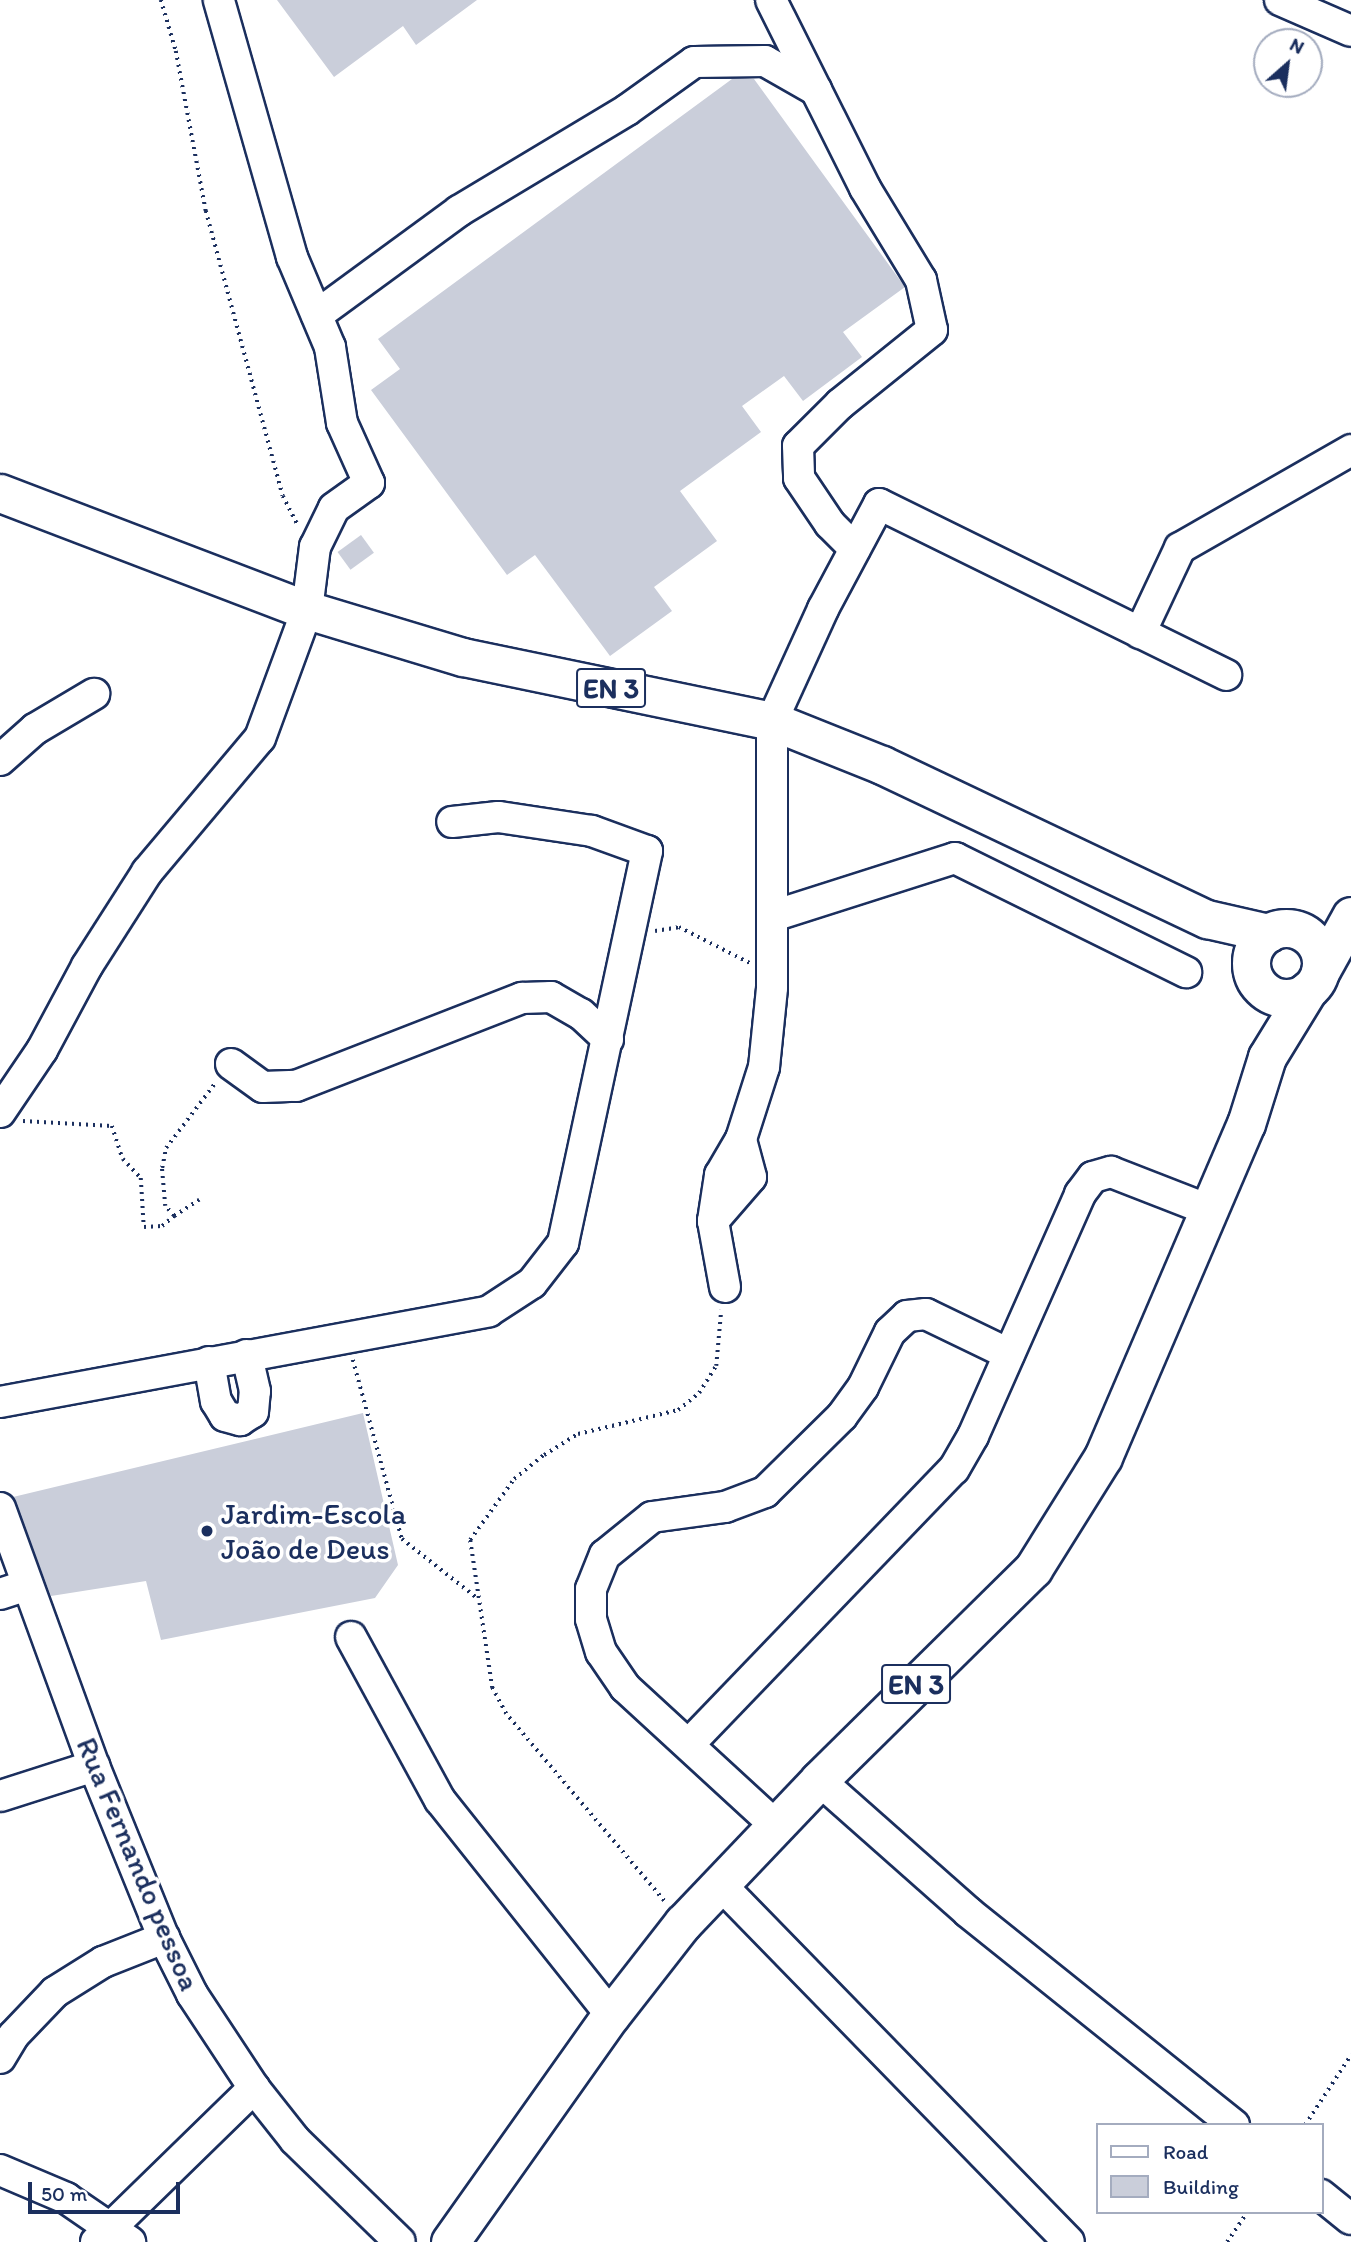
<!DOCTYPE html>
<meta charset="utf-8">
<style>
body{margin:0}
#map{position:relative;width:1351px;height:2242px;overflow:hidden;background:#fff;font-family:Itim,sans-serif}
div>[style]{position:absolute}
.building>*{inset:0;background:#caceda;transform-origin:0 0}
.path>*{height:3.5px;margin-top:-1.75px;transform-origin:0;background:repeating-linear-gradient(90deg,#1b2f5e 0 2px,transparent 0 7px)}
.roads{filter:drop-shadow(2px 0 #1b2f5e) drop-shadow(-2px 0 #1b2f5e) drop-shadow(0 2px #1b2f5e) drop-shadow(0 -2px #1b2f5e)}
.minor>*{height:30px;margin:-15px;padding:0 15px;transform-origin:15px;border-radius:15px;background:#fff}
.major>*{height:37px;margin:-18.5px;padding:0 18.5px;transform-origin:18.5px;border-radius:18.5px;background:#fff}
.major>.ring{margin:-18.5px;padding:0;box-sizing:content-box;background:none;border:37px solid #fff;border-radius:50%}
.dots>*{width:19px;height:19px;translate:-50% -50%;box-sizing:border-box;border:4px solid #fff;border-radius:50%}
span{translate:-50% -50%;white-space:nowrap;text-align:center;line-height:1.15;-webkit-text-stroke:7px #fff;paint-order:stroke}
.shield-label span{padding:2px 5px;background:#fff;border:2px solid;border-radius:5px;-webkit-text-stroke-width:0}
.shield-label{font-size:28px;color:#1b2f5e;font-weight:700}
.poi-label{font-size:30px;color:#1b2f5e}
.left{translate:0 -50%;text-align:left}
.street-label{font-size:30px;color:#1b2f5e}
.legend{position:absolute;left:1096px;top:2123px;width:228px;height:91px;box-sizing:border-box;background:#fff;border:2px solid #a4acbf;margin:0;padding:9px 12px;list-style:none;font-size:21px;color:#1b2f5e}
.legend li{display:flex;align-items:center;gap:14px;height:35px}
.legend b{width:35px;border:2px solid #a4acbf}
.north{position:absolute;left:1253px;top:28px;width:70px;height:70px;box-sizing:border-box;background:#fff;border:2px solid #a4acbf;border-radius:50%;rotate:28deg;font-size:19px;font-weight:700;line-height:28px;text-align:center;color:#1b2f5e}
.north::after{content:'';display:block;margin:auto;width:24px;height:32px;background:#1b2f5e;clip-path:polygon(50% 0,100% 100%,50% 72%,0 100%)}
.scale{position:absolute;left:28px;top:2182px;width:152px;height:32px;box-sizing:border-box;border:4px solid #1b2f5e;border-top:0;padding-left:9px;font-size:21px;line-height:24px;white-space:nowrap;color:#1b2f5e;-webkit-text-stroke:5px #fff;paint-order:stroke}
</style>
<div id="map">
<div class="building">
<div style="clip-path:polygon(277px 0,477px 0,416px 45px,403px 26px,334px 77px)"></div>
<div style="clip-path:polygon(732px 79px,754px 79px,905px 287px,843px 332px,862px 357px,803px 401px,784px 376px,742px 406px,761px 432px,680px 491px,717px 541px,654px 587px,672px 611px,610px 656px,535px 555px,507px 575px,371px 390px,400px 369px,378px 339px)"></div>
<div style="left:361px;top:535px;width:22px;height:29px;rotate:54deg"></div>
<div style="clip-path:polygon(363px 1413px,398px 1565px,375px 1598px,161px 1640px,146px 1581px,51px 1596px,13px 1497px)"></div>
</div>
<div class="path">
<div style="left:161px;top:0;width:53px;rotate:73.6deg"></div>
<div style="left:176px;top:51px;width:163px;rotate:79.4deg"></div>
<div style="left:206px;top:211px;width:295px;rotate:74.9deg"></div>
<div style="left:283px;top:496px;width:33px;rotate:63deg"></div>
<div style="left:655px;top:931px;width:24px;rotate:-9deg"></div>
<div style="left:679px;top:927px;width:80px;rotate:26.9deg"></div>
<div style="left:23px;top:1121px;width:89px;rotate:3.2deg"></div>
<div style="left:112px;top:1126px;width:35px;rotate:72deg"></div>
<div style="left:123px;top:1159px;width:26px;rotate:47deg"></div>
<div style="left:141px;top:1178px;width:49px;rotate:86.5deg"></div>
<div style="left:144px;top:1227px;width:18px;rotate:-3deg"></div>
<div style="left:162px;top:1226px;width:16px;rotate:-40deg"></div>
<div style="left:174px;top:1216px;width:13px;rotate:-132deg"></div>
<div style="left:165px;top:1206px;width:38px;rotate:-95deg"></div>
<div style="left:162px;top:1168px;width:20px;rotate:-79deg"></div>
<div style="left:166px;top:1148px;width:83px;rotate:-52.9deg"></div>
<div style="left:174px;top:1216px;width:30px;rotate:-33deg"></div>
<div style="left:353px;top:1360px;width:186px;rotate:74.7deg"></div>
<div style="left:402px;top:1539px;width:95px;rotate:38.2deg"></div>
<div style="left:664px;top:1901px;width:245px;rotate:-130.2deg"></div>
<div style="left:506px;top:1714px;width:30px;rotate:-118deg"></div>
<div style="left:492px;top:1688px;width:150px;rotate:-98.5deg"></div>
<div style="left:470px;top:1540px;width:75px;rotate:-54.2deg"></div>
<div style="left:514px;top:1479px;width:38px;rotate:-39deg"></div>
<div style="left:544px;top:1455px;width:40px;rotate:-32deg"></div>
<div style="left:578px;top:1434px;width:103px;rotate:-13.5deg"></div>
<div style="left:678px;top:1410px;width:27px;rotate:-39deg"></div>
<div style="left:699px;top:1393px;width:32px;rotate:-58deg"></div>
<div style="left:716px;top:1366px;width:56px;rotate:-84.9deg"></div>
<div style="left:1305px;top:2125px;width:84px;rotate:-56.7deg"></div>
<div style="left:1227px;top:2242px;width:36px;rotate:-56deg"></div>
</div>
<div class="roads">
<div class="minor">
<div style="left:771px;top:0;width:210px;rotate:63.4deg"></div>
<div style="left:865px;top:188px;width:108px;rotate:58.7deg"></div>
<div style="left:921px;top:280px;width:51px;rotate:77.6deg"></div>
<div style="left:932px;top:330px;width:118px;rotate:141.2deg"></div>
<div style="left:840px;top:404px;width:59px;rotate:135deg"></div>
<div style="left:798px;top:446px;width:32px;rotate:88deg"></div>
<div style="left:799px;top:478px;width:55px;rotate:56deg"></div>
<div style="left:830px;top:524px;width:35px;rotate:45deg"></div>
<div style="left:1280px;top:0;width:77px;rotate:23.6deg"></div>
<div style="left:317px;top:315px;width:176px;rotate:-36.2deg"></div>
<div style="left:459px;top:211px;width:196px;rotate:-31deg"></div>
<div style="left:627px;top:110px;width:82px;rotate:-35.6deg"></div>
<div style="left:694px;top:62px;width:71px;rotate:-0.8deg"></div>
<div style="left:765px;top:61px;width:59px;rotate:29.6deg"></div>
<div style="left:1140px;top:633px;width:94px;rotate:-64.8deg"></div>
<div style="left:1180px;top:548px;width:197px;rotate:-29.8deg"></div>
<div style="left:0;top:760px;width:47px;rotate:-41.5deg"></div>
<div style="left:35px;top:729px;width:69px;rotate:-30.7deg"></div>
<div style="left:773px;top:916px;width:191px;rotate:-17.7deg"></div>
<div style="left:955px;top:858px;width:258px;rotate:26.3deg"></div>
<div style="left:231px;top:1064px;width:39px;rotate:36deg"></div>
<div style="left:263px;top:1087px;width:33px;rotate:-2deg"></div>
<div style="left:296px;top:1086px;width:243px;rotate:-21.3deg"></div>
<div style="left:522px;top:998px;width:29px;rotate:-2deg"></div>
<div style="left:551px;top:997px;width:34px;rotate:30deg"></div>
<div style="left:581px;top:1014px;width:37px;rotate:43deg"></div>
<div style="left:0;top:1112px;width:75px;rotate:-55.9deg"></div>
<div style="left:42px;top:1050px;width:95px;rotate:-61.8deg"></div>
<div style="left:87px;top:966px;width:112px;rotate:-57.4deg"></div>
<div style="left:147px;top:872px;width:175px;rotate:-49.9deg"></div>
<div style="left:260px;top:738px;width:136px;rotate:-69.8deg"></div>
<div style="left:307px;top:610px;width:64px;rotate:-82.8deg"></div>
<div style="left:315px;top:547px;width:43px;rotate:-64deg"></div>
<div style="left:334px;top:508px;width:43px;rotate:-35.5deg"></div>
<div style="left:369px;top:483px;width:66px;rotate:-114.2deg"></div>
<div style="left:342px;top:423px;width:77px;rotate:-99deg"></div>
<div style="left:330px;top:347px;width:98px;rotate:-112.9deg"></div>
<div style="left:292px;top:257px;width:267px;rotate:-105.9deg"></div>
<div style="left:713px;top:1221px;width:58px;rotate:-49.2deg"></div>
<div style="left:751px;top:1177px;width:39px;rotate:-105deg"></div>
<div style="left:725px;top:1287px;width:67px;rotate:-100.3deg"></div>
<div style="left:713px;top:1221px;width:47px;rotate:-81.3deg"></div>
<div style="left:720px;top:1175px;width:42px;rotate:-59.7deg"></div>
<div style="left:741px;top:1139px;width:76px;rotate:-72.3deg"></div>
<div style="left:764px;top:1067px;width:79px;rotate:-84.2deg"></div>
<div style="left:772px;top:988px;width:267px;rotate:-90deg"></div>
<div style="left:772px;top:721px;width:123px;rotate:-65.5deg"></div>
<div style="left:823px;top:609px;width:119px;rotate:-61.9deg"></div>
<div style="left:879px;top:504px;width:387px;rotate:26.2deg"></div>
<div style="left:209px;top:1362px;width:40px;rotate:80deg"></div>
<div style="left:216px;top:1401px;width:17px;rotate:59deg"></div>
<div style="left:225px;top:1416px;width:16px;rotate:15deg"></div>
<div style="left:240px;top:1420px;width:15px;rotate:-32deg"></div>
<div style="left:253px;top:1412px;width:21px;rotate:-85deg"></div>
<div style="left:255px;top:1391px;width:37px;rotate:-103deg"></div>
<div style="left:0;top:1402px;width:497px;rotate:-10.5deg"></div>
<div style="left:489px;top:1311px;width:51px;rotate:-33.1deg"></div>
<div style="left:532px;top:1283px;width:51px;rotate:-52.2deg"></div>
<div style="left:563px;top:1243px;width:401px;rotate:-77.9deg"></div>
<div style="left:647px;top:851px;width:59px;rotate:-160deg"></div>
<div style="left:592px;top:831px;width:95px;rotate:-171.5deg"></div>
<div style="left:498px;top:817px;width:46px;rotate:173.8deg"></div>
<div style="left:0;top:1508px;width:275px;rotate:70deg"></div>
<div style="left:94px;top:1766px;width:186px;rotate:67.9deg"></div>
<div style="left:164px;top:1938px;width:63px;rotate:63.4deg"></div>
<div style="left:192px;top:1994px;width:113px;rotate:56.6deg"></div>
<div style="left:254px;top:2088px;width:66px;rotate:51.7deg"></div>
<div style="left:295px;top:2140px;width:146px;rotate:44.2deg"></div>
<div style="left:0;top:1594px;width:29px;rotate:-18deg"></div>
<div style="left:351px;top:1637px;width:186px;rotate:61.4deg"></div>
<div style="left:440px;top:1800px;width:275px;rotate:51.5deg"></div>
<div style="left:689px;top:1744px;width:382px;rotate:-46.1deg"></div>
<div style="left:954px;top:1469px;width:38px;rotate:-60deg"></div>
<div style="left:973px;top:1436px;width:265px;rotate:-66.1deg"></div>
<div style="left:1080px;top:1194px;width:21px;rotate:-53deg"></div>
<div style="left:1093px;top:1177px;width:19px;rotate:-16deg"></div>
<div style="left:1111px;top:1172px;width:105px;rotate:21.2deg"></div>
<div style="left:819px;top:1780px;width:199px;rotate:41.5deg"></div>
<div style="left:968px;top:1912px;width:341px;rotate:38.7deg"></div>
<div style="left:0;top:1796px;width:99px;rotate:-17.7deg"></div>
<div style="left:775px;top:1825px;width:204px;rotate:-137.4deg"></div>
<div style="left:625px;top:1687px;width:42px;rotate:-124.4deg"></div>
<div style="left:601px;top:1652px;width:34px;rotate:-107deg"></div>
<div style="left:591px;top:1619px;width:30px;rotate:-90deg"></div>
<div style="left:591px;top:1589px;width:37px;rotate:-68deg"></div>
<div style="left:605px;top:1555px;width:60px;rotate:-39deg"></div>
<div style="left:652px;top:1517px;width:74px;rotate:-7.8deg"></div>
<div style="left:725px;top:1507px;width:43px;rotate:-20.6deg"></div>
<div style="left:765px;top:1492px;width:108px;rotate:-44.6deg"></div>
<div style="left:842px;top:1416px;width:36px;rotate:-54deg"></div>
<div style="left:863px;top:1387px;width:61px;rotate:-63.9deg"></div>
<div style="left:890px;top:1332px;width:23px;rotate:-43deg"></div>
<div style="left:907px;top:1316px;width:19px;rotate:-6deg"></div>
<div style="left:926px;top:1314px;width:92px;rotate:25.7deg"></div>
<div style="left:719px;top:1883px;width:501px;rotate:45.73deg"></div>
<div style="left:0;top:2058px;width:26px;rotate:-59deg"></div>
<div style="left:13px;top:2036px;width:61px;rotate:-46.3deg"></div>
<div style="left:55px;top:1992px;width:57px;rotate:-32deg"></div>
<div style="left:103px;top:1962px;width:66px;rotate:-21.5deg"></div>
<div style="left:0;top:2170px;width:72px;rotate:23deg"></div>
<div style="left:66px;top:2198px;width:78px;rotate:34.5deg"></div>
<div style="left:1321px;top:2195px;width:38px;rotate:39deg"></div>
<div style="left:96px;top:2242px;width:221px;rotate:-44.3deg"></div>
</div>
<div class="major">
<div style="left:0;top:493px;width:329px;rotate:20.9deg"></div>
<div style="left:307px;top:610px;width:163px;rotate:16.8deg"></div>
<div style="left:463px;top:657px;width:316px;rotate:11.7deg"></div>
<div style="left:772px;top:721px;width:118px;rotate:21.8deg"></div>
<div style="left:882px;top:765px;width:360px;rotate:25.4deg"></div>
<div style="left:1207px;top:919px;width:63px;rotate:12.9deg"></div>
<div class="ring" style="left:1251px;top:928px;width:33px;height:33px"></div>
<div style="left:1320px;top:972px;width:64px;rotate:-61deg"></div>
<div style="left:450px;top:2242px;width:278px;rotate:-54.7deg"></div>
<div style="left:611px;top:2015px;width:117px;rotate:-52deg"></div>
<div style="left:683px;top:1923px;width:197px;rotate:-46.4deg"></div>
<div style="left:819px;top:1780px;width:301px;rotate:-44.6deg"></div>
<div style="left:1033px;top:1569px;width:132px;rotate:-58deg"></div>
<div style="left:1103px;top:1457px;width:362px;rotate:-66.8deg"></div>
<div style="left:1246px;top:1124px;width:70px;rotate:-72.6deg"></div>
<div style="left:1267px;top:1057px;width:79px;rotate:-58.5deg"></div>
</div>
</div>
<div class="dots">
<div style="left:207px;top:1531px;background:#1b2f5e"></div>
</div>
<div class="shield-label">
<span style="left:611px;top:688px">EN 3</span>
<span style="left:916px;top:1684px">EN 3</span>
</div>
<div class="poi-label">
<span class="left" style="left:221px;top:1531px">Jardim-Escola<br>João de Deus</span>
</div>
<div class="street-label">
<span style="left:138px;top:1864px;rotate:67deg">Rua Fernando pessoa</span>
</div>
<ul class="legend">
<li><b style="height:9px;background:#fff"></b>Road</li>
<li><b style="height:19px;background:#caceda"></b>Building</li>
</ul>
<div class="north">N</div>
<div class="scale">50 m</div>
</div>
